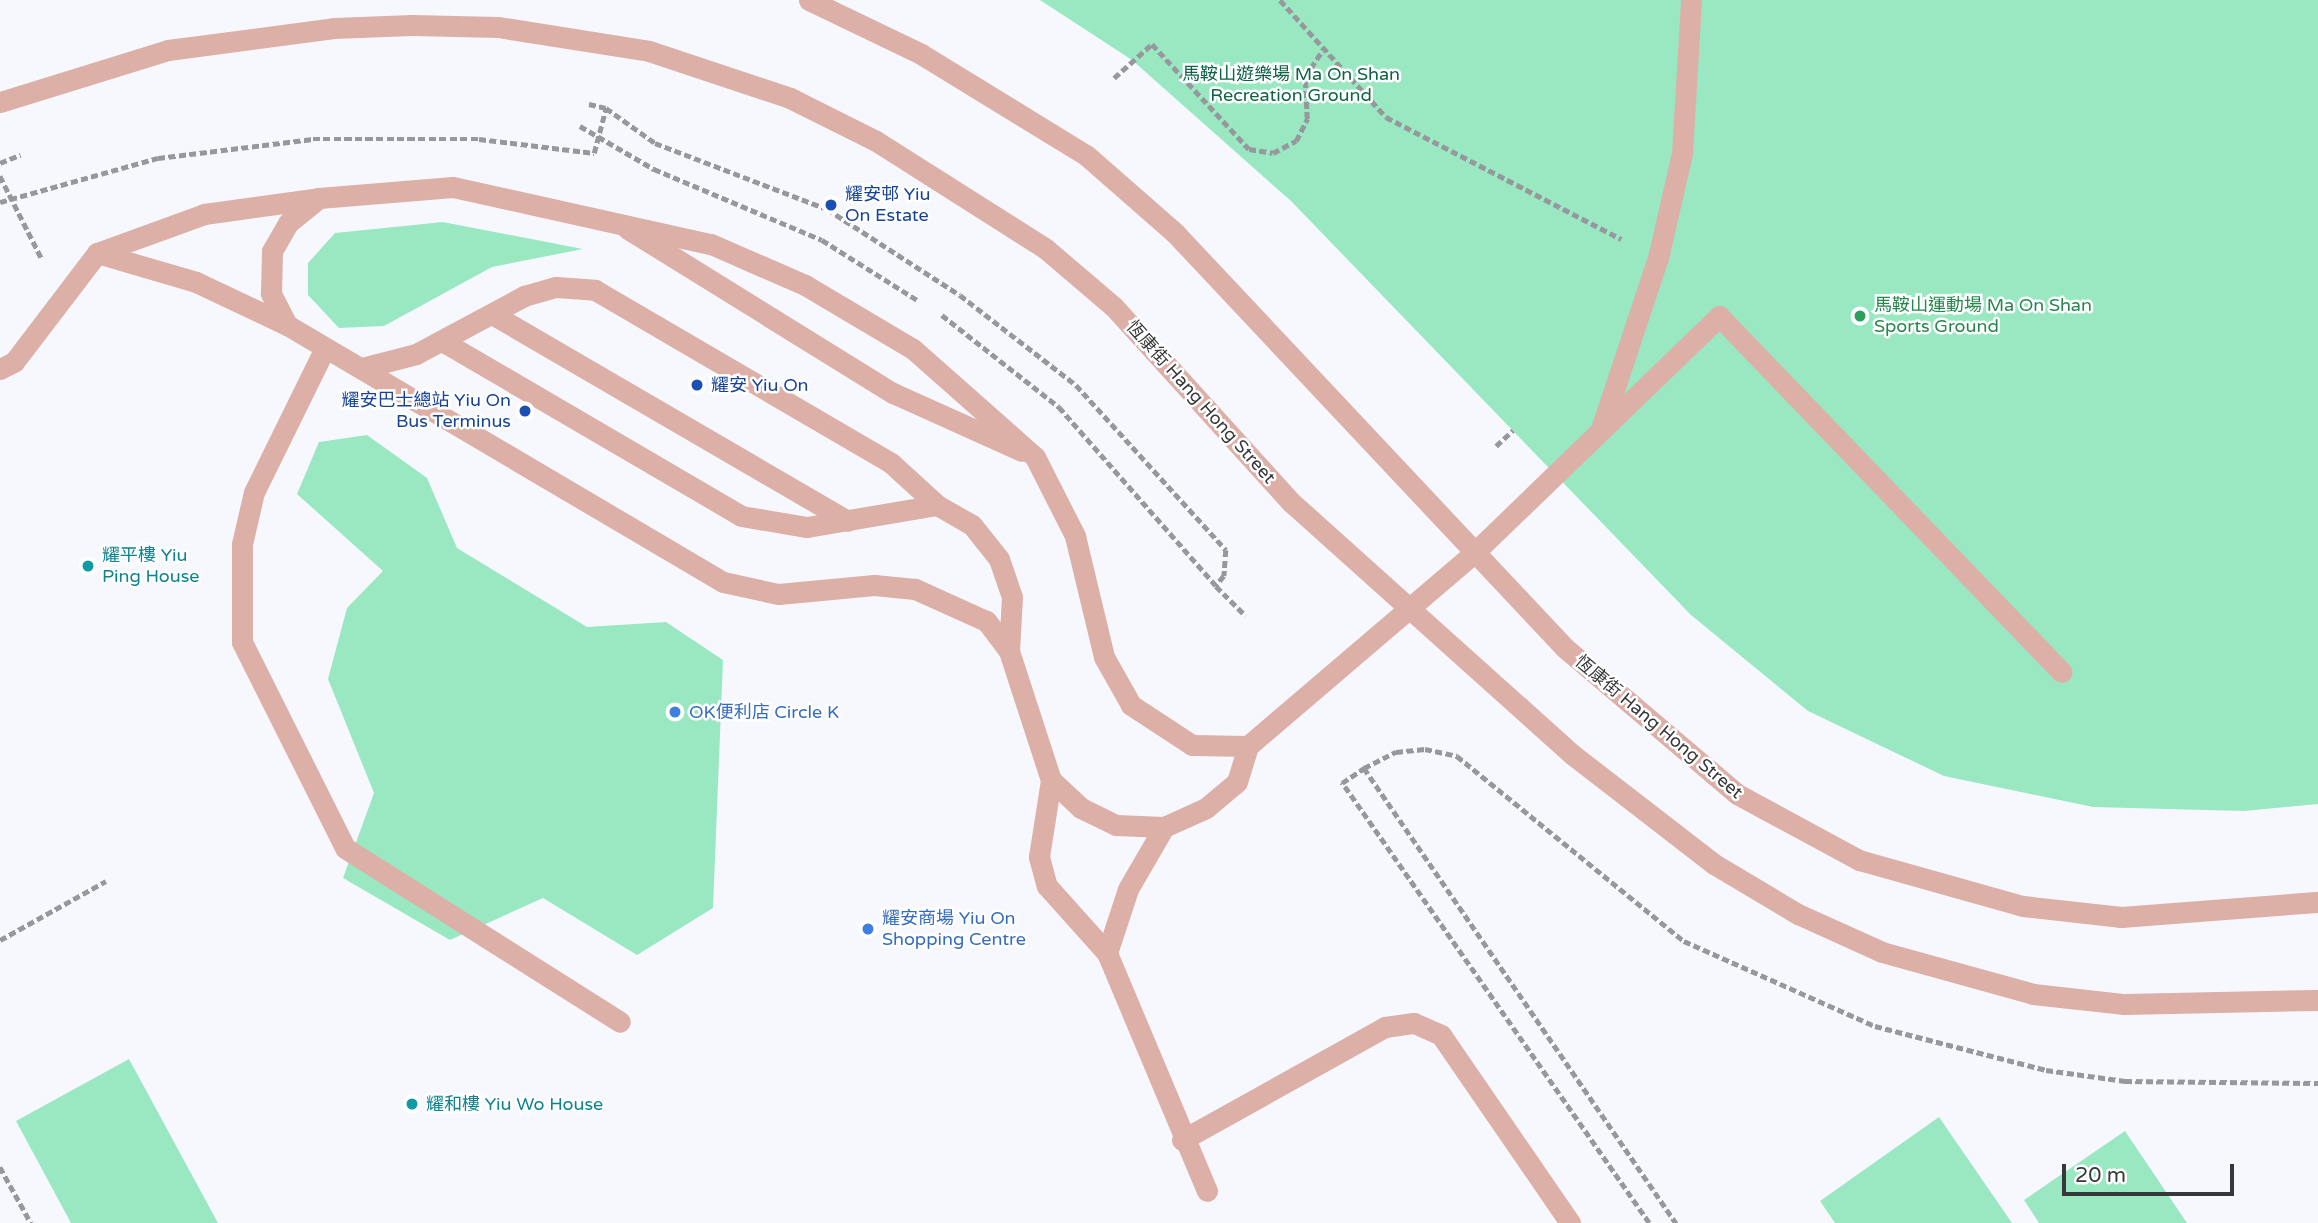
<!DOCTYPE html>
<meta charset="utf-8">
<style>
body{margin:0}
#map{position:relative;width:2318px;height:1223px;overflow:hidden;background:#f6f8fe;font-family:"Varela Round","Noto Sans TC",sans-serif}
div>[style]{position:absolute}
.green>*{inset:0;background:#9ae8c2}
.path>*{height:4.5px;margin-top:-2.25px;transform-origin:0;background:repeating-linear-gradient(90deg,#96989c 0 7px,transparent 0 10.5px)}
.service>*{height:21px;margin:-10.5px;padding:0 10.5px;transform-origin:10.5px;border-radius:10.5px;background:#dcafa7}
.tertiary>*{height:21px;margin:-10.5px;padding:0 10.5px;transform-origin:10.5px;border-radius:10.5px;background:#dcafa7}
.dots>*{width:19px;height:19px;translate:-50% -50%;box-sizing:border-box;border:4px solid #fff;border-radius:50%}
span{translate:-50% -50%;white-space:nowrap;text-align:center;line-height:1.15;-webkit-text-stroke:5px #fff;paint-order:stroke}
.park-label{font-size:18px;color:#106344}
.transit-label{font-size:18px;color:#164399}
.left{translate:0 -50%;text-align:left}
.right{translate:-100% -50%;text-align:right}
.leisure-label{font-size:18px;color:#27864d}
.street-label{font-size:18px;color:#37383a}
.culture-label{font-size:18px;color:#0d838f}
.shop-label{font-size:18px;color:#366cbe}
.scale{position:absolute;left:2062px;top:1164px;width:172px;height:32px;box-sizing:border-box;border:4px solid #37383a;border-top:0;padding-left:9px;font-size:21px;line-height:24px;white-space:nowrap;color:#37383a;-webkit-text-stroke:5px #fff;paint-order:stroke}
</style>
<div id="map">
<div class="green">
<div style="clip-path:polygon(1040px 0,2318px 0,2318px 804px,2244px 811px,2093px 807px,1944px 776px,1808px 711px,1691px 615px,1291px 201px,1132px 60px)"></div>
<div style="clip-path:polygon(443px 222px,583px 249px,492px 267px,384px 326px,339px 328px,308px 295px,308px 263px,335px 233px)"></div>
<div style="clip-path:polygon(367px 435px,427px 478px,457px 548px,587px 627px,666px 622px,723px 660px,713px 908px,637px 955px,543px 898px,450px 940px,343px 878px,374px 793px,328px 679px,347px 608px,383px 571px,297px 494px,319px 442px)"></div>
<div style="clip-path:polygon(129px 1059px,218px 1223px,71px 1223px,16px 1121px)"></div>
<div style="clip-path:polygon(1939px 1117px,2012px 1223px,1835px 1223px,1820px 1201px)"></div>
<div style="clip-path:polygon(2125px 1131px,2187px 1223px,2039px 1223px,2024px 1200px)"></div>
</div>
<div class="path">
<div style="left:1280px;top:0;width:158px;rotate:47.8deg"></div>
<div style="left:1386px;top:117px;width:265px;rotate:27.4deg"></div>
<div style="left:1114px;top:78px;width:51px;rotate:-41.8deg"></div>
<div style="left:1152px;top:44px;width:143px;rotate:47.3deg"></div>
<div style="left:1249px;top:149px;width:24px;rotate:9deg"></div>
<div style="left:1273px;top:153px;width:26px;rotate:-28deg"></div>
<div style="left:1296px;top:141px;width:25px;rotate:-63deg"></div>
<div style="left:1307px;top:119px;width:42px;rotate:-92.7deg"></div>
<div style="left:1305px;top:77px;width:35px;rotate:-57deg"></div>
<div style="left:589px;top:104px;width:17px;rotate:13deg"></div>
<div style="left:580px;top:126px;width:86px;rotate:30.2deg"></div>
<div style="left:654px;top:169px;width:182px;rotate:22.9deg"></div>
<div style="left:822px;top:240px;width:115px;rotate:32.2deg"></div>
<div style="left:0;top:163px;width:22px;rotate:-22deg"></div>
<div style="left:0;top:176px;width:93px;rotate:63.2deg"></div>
<div style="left:0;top:202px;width:164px;rotate:-15.6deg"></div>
<div style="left:158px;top:158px;width:156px;rotate:-7deg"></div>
<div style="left:313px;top:139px;width:166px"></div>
<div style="left:479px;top:139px;width:116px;rotate:6.9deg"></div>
<div style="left:594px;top:153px;width:47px;rotate:-75.1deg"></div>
<div style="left:606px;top:108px;width:60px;rotate:35.5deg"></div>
<div style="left:655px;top:143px;width:184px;rotate:21deg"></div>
<div style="left:827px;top:209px;width:158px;rotate:32.9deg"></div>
<div style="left:960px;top:295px;width:147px;rotate:37.8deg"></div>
<div style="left:1076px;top:385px;width:223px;rotate:47.7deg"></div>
<div style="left:1226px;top:550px;width:26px;rotate:94deg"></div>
<div style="left:1224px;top:576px;width:13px;rotate:129deg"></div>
<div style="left:1216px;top:586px;width:42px;rotate:45deg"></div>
<div style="left:942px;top:315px;width:149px;rotate:38.2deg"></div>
<div style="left:1059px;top:407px;width:238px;rotate:48.7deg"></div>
<div style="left:1496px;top:446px;width:23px;rotate:-43deg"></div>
<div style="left:1364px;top:768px;width:552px;rotate:55.56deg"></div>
<div style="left:0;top:940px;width:121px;rotate:-29.1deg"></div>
<div style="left:0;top:1167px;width:64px;rotate:61deg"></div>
<div style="left:1649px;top:1223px;width:537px;rotate:-124.9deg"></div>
<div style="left:1342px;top:783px;width:27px;rotate:-34deg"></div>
<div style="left:1364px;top:768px;width:36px;rotate:-27deg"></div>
<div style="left:1396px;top:752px;width:29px;rotate:-6deg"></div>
<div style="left:1425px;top:749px;width:33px;rotate:12deg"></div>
<div style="left:1457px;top:756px;width:293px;rotate:39.2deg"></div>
<div style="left:1684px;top:941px;width:209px;rotate:24deg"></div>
<div style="left:1875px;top:1026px;width:177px;rotate:14.4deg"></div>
<div style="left:2046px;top:1070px;width:80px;rotate:7.9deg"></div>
<div style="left:2125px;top:1081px;width:193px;rotate:0.6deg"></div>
</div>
<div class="service">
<div style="left:628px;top:229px;width:312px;rotate:31.8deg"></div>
<div style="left:893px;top:393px;width:141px;rotate:24.2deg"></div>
<div style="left:97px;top:253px;width:103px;rotate:16.3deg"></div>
<div style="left:196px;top:282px;width:101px;rotate:25.3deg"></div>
<div style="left:492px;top:314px;width:411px;rotate:30.2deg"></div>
<div style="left:442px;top:341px;width:346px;rotate:30.3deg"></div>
<div style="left:741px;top:516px;width:67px;rotate:9.5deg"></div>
<div style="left:807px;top:527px;width:132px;rotate:-9.6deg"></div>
<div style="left:324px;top:350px;width:158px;rotate:116.2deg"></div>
<div style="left:254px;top:492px;width:53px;rotate:103deg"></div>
<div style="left:242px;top:544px;width:98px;rotate:90deg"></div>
<div style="left:242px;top:642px;width:230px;rotate:63.4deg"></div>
<div style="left:345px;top:848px;width:325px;rotate:32.3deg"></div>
<div style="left:362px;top:368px;width:56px;rotate:-14.5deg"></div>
<div style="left:416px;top:354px;width:123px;rotate:-28.2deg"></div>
<div style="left:524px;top:296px;width:33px;rotate:-16deg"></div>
<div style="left:556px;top:287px;width:39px;rotate:4deg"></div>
<div style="left:595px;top:290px;width:343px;rotate:30.3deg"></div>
<div style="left:891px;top:463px;width:62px;rotate:42.4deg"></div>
<div style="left:937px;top:505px;width:40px;rotate:29.7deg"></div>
<div style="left:972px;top:525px;width:43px;rotate:51.5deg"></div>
<div style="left:999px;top:559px;width:40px;rotate:71.1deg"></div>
<div style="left:1012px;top:597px;width:54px;rotate:93.2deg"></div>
<div style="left:1009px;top:651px;width:136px;rotate:72deg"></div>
<div style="left:1051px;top:780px;width:41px;rotate:43deg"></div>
<div style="left:1081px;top:808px;width:39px;rotate:26deg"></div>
<div style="left:1116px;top:825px;width:48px;rotate:2.4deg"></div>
<div style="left:1164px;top:827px;width:46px;rotate:-24.3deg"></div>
<div style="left:1206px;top:808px;width:40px;rotate:-40deg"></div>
<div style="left:1237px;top:782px;width:38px;rotate:-73deg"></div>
<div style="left:1248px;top:746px;width:297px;rotate:-40.5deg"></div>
<div style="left:1474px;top:553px;width:341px;rotate:-44deg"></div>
<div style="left:1719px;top:316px;width:494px;rotate:46.1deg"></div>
<div style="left:0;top:369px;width:16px;rotate:-27deg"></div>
<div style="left:14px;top:362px;width:137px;rotate:-52.7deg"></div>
<div style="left:97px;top:253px;width:114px;rotate:-20deg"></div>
<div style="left:204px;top:214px;width:116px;rotate:-7.9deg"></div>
<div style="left:1602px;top:426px;width:177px;rotate:-71.6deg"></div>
<div style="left:1658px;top:258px;width:108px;rotate:-77.1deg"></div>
<div style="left:1682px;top:153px;width:153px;rotate:-86.6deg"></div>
<div style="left:1009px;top:651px;width:38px;rotate:-127deg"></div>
<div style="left:986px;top:621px;width:78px;rotate:-155.7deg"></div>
<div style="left:915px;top:589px;width:41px;rotate:-174.4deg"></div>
<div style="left:874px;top:585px;width:96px;rotate:174.6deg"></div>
<div style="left:778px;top:594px;width:56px;rotate:-167.7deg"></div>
<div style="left:723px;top:582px;width:506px;rotate:-149.48deg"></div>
<div style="left:287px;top:325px;width:36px;rotate:-117deg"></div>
<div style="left:271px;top:293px;width:42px;rotate:-88.6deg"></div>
<div style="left:272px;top:251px;width:32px;rotate:-60deg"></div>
<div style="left:288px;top:223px;width:40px;rotate:-39deg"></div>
<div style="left:319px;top:198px;width:134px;rotate:-4.7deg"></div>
<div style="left:453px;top:187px;width:264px;rotate:12.5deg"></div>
<div style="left:711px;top:244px;width:103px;rotate:23.6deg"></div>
<div style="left:805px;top:285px;width:126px;rotate:30.7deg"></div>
<div style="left:913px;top:349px;width:163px;rotate:41.5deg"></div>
<div style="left:1035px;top:457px;width:89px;rotate:63.1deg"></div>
<div style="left:1075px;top:536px;width:124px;rotate:76.5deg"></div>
<div style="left:1104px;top:657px;width:55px;rotate:60.6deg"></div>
<div style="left:1131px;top:705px;width:73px;rotate:33.3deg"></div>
<div style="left:1192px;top:745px;width:56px;rotate:1deg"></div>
<div style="left:1051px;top:780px;width:78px;rotate:98.9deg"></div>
<div style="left:1039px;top:857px;width:30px;rotate:75deg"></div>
<div style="left:1047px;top:886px;width:90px;rotate:48.2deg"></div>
<div style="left:1107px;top:953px;width:258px;rotate:67.2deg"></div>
<div style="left:1107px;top:953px;width:67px;rotate:-71.8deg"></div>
<div style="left:1128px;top:889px;width:72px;rotate:-59.9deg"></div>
<div style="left:1182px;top:1140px;width:232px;rotate:-29.1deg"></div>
<div style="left:1385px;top:1027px;width:29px;rotate:-8deg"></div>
<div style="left:1414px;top:1023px;width:30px;rotate:24deg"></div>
<div style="left:1441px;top:1035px;width:228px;rotate:55.5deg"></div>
</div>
<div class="tertiary">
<div style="left:809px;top:0;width:124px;rotate:25.7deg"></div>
<div style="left:921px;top:54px;width:193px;rotate:31.5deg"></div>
<div style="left:1086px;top:155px;width:118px;rotate:41.2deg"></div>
<div style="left:1175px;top:233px;width:569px;rotate:46.78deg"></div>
<div style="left:1565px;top:648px;width:226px;rotate:40.3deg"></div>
<div style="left:1737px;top:794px;width:139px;rotate:28.4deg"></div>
<div style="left:1859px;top:860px;width:170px;rotate:15.7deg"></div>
<div style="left:2023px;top:906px;width:99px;rotate:6.4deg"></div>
<div style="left:2121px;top:917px;width:198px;rotate:-4.4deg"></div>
<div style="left:0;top:102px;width:176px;rotate:-17.2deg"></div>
<div style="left:168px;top:50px;width:167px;rotate:-7.5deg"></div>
<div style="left:334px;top:28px;width:78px;rotate:-2.2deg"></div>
<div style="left:412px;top:25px;width:86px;rotate:1.3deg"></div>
<div style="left:498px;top:27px;width:153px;rotate:9deg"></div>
<div style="left:649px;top:51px;width:149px;rotate:18.4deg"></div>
<div style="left:790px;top:98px;width:96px;rotate:26.6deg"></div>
<div style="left:876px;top:141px;width:201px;rotate:32.4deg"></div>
<div style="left:1046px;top:249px;width:89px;rotate:40.5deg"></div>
<div style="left:1114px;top:307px;width:265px;rotate:47.8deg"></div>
<div style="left:1292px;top:503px;width:377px;rotate:41.9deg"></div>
<div style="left:1573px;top:755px;width:178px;rotate:37.7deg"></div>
<div style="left:1714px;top:864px;width:98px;rotate:30.8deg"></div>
<div style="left:1798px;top:914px;width:92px;rotate:24.3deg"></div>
<div style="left:1882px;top:952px;width:157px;rotate:15.5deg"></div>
<div style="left:2033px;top:994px;width:92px;rotate:6.3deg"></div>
<div style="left:2124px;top:1004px;width:194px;rotate:-1.2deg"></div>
</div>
<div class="dots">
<div style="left:831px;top:205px;background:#1a4fb4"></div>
<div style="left:1860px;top:316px;background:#2e9e5b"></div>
<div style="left:697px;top:385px;background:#1a4fb4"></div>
<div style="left:525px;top:411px;background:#1a4fb4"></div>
<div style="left:88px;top:566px;background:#0f9aa8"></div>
<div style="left:675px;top:712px;background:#3f7fe0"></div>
<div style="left:868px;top:929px;background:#3f7fe0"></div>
<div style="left:412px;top:1104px;background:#0f9aa8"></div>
</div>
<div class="park-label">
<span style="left:1291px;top:85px">馬鞍山遊樂場 Ma On Shan<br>Recreation Ground</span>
</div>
<div class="transit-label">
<span class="left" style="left:845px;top:205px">耀安邨 Yiu<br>On Estate</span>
<span class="left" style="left:711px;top:385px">耀安 Yiu On</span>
<span class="right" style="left:511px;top:411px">耀安巴士總站 Yiu On<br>Bus Terminus</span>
</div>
<div class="leisure-label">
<span class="left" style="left:1874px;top:316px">馬鞍山運動場 Ma On Shan<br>Sports Ground</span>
</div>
<div class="street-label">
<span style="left:1201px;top:402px;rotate:48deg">恆康街 Hang Hong Street</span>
<span style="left:1659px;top:727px;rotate:40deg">恆康街 Hang Hong Street</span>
</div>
<div class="culture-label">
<span class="left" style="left:102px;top:566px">耀平樓 Yiu<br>Ping House</span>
<span class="left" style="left:426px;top:1104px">耀和樓 Yiu Wo House</span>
</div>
<div class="shop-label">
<span class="left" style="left:689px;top:712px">OK便利店 Circle K</span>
<span class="left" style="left:882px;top:929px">耀安商場 Yiu On<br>Shopping Centre</span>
</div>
<div class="scale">20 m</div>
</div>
